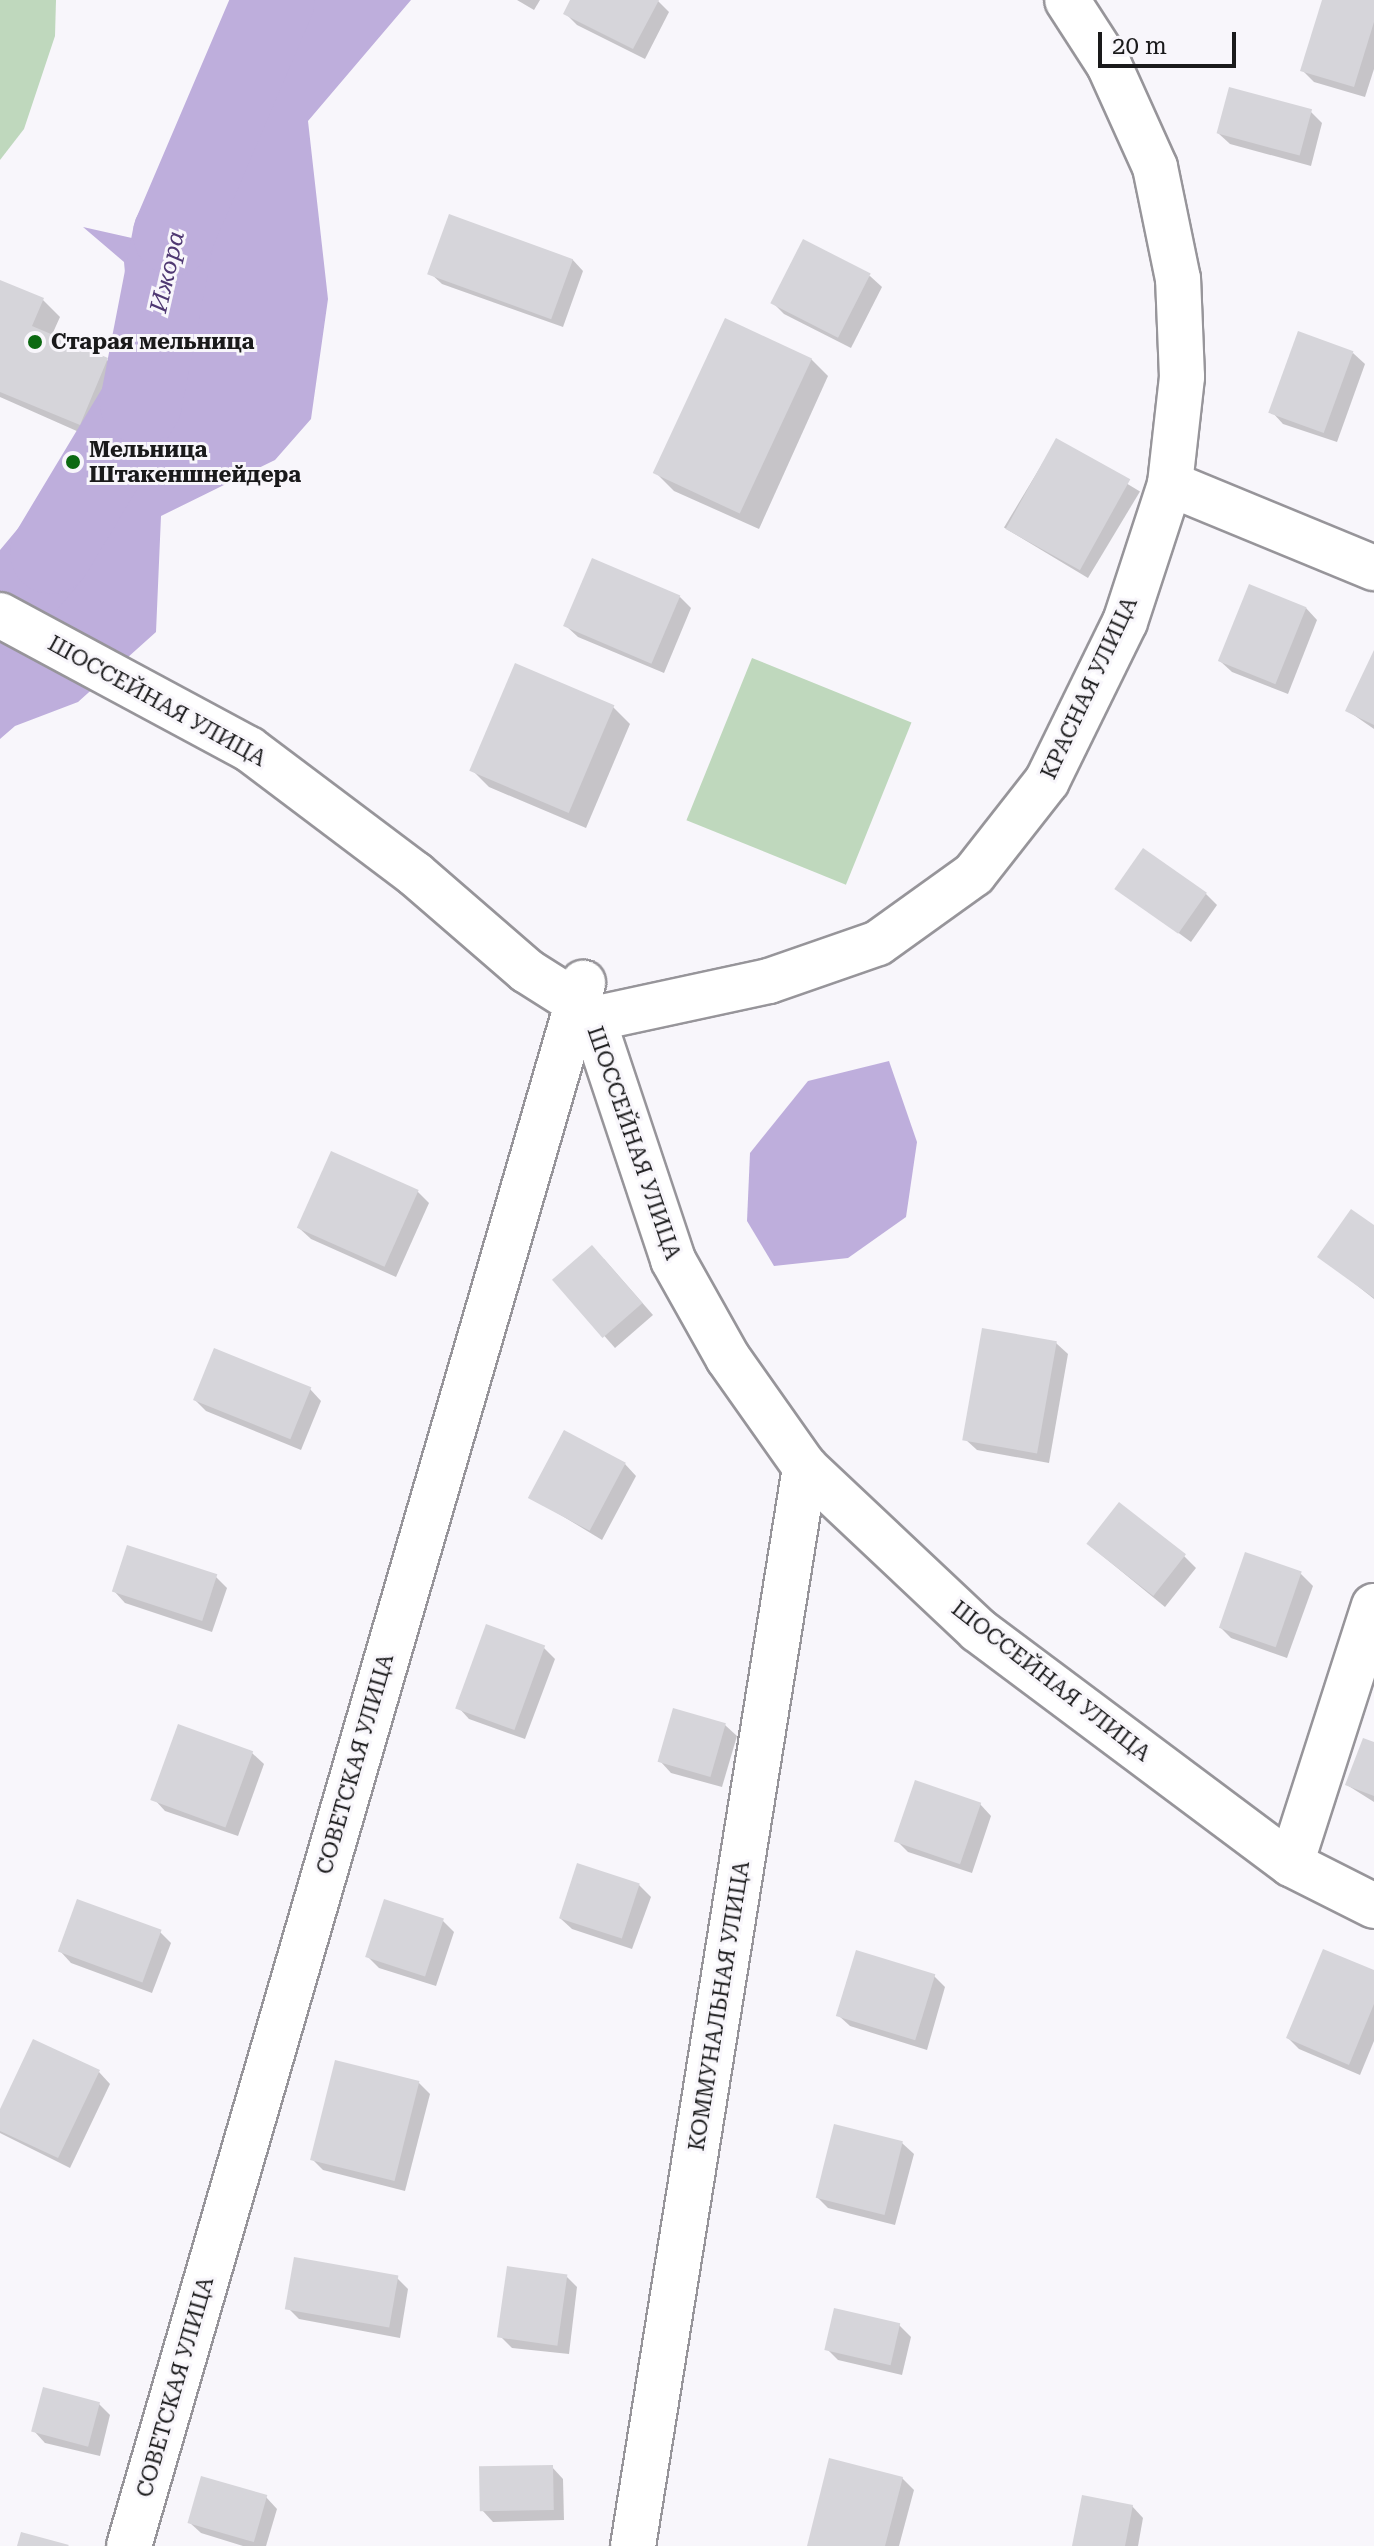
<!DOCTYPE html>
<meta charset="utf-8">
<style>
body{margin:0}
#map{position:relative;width:1374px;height:2546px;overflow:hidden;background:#f8f6fb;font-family:"Roboto Serif",serif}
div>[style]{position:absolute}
.green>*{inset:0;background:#bfd8bd;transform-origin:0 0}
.water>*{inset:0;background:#beaedc}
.shadow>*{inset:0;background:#0003;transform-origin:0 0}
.river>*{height:82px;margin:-41px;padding:0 41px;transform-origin:41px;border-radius:41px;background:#beaedc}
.building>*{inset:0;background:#d6d5da;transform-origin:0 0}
.roads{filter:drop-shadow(2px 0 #97959a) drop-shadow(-2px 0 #97959a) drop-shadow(0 2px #97959a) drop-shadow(0 -2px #97959a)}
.minor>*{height:44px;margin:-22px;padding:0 22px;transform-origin:22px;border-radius:22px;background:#fff}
.dots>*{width:22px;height:22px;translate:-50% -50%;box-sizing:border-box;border:4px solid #f8f6fb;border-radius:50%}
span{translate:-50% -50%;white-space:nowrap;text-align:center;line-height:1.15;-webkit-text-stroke:6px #f8f6fb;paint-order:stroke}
.poi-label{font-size:22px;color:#1a1a1b;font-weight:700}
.left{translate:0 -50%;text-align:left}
.street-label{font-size:22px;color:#1a1a1b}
.water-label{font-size:24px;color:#4f3872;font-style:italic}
.scale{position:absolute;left:1098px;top:32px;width:138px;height:36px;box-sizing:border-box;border:4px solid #1a1a1b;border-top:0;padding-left:10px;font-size:24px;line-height:28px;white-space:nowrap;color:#1a1a1b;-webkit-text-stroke:6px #f8f6fb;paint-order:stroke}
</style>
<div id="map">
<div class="green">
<div style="clip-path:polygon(0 0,56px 0,55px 36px,24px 129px,0 160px)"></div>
<div style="left:752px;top:658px;width:172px;height:175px;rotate:22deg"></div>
</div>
<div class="water">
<div style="clip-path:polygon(296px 0,411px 0,308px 121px,328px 299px,311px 419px,275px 460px,161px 516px,156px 632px,78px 702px,15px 726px,0 739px,0 647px,92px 552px,97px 439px,132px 351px,124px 262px,83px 227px,163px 245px,196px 238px,231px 162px,234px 98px,287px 27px)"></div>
<div style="clip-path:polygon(889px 1061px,917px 1142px,906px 1217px,848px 1258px,774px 1266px,747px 1221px,750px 1153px,808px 1081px)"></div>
</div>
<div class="shadow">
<div style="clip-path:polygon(517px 0,540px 0,534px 10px)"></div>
<div style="clip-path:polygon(573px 0,657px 0,669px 12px,645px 59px,577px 25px,566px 14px)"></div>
<div style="clip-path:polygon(1324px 0,1374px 2px,1374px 69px,1365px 97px,1314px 82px,1302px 70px)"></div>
<div style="clip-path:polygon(1311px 112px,1322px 123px,1311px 166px,1230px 144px,1218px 133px)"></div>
<div style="clip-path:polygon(572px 259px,583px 271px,563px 327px,442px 284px,430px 273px)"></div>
<div style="clip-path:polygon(870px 276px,882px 287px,851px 348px,784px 314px,773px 303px)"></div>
<div style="clip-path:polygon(0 282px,43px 300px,60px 317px,51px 337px,107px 360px,124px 377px,97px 440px,0 397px)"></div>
<div style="clip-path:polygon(1353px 353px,1365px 364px,1337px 442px,1283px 424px,1272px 412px)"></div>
<div style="clip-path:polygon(811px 359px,828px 376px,759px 529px,674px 491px,657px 474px)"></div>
<div style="left:1056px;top:441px;width:98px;height:101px;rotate:31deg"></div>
<div style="clip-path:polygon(680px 597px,691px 608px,664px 673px,578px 637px,566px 626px)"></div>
<div style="clip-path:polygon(1306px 608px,1317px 620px,1288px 694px,1232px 672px,1220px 661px)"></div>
<div style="clip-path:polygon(1374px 655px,1374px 729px,1348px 711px)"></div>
<div style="clip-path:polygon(613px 707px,630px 724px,586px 828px,489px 787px,472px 770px)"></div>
<div style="clip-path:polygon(1118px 889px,1206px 894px,1217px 905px,1191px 942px)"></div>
<div style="clip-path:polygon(417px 1191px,429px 1203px,396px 1277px,311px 1239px,299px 1228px)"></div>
<div style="clip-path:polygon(1374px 1227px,1374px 1299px,1320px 1256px)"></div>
<div style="clip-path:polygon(604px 1259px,653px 1315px,615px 1348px,555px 1280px)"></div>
<div style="clip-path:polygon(1056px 1343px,1068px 1354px,1049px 1463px,977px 1450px,965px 1439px)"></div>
<div style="clip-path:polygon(310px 1389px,321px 1401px,301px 1450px,206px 1411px,195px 1400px)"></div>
<div style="clip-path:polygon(625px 1464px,636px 1476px,602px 1540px,531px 1497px)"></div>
<div style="clip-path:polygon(1088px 1544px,1184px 1556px,1196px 1568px,1165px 1607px)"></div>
<div style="clip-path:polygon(1246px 1554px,1301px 1574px,1313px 1586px,1287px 1658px,1231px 1638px,1220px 1627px)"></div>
<div style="clip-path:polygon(216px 1577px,227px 1588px,212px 1632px,125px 1603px,114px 1591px)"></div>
<div style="clip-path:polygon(544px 1648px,555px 1659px,525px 1739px,469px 1719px,458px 1707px)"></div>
<div style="clip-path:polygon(725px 1725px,737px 1736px,722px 1787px,671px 1773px,660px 1761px)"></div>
<div style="clip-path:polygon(1374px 1744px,1374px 1802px,1347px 1785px)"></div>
<div style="clip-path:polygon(252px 1753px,264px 1764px,238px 1836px,165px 1811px,154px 1799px)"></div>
<div style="clip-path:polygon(980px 1804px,991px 1816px,972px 1873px,908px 1852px,896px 1840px)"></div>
<div style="clip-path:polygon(639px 1885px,651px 1897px,632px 1949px,572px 1929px,560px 1918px)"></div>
<div style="clip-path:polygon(443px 1921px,454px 1932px,436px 1986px,379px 1968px,367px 1956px)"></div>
<div style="clip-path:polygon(160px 1932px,171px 1943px,152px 1993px,71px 1963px,60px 1951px)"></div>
<div style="clip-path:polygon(1374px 1973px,1374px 2041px,1360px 2075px,1299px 2049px,1288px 2038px)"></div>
<div style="clip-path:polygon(934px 1976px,945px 1987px,927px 2050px,850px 2026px,838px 2015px)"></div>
<div style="clip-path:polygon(99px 2072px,110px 2084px,70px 2168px,0 2133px,0 2113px)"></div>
<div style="clip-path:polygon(418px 2082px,430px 2094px,405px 2191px,323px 2170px,312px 2159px)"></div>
<div style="clip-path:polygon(902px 2143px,914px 2154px,895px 2225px,828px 2208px,817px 2197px)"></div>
<div style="clip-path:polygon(566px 2276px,577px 2287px,569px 2354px,512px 2348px,500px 2336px)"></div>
<div style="clip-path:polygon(397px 2278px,408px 2289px,400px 2338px,299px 2319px,288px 2308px)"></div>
<div style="clip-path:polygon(899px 2325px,911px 2337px,902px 2375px,838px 2360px,827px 2349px)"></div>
<div style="clip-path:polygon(99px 2404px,110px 2415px,100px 2456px,45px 2443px,34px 2431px)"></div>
<div style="clip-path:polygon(552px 2467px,563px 2479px,564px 2520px,493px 2522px,482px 2510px)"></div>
<div style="clip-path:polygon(902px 2478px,914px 2490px,899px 2546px,809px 2546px)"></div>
<div style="clip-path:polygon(266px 2497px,277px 2509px,266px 2546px,243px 2546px,201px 2533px,189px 2522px)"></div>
<div style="clip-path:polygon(1132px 2506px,1143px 2518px,1138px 2546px,1074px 2546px)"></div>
</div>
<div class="river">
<div style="left:0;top:614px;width:80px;rotate:-50.1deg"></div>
<div style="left:51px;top:553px;width:175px;rotate:-59deg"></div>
<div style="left:141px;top:403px;width:172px;rotate:-79deg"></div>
<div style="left:174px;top:234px;width:254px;rotate:-66.9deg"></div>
</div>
<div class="building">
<div style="clip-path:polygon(570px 0,659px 0,633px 49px,563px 14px)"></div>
<div style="clip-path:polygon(1322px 0,1374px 0,1374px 22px,1354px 87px,1300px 71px)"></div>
<div style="left:1229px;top:87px;width:86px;height:48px;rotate:15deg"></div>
<div style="left:449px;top:214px;width:132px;height:64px;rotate:20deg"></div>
<div style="left:803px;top:239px;width:76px;height:72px;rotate:27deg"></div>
<div style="clip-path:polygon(0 280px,44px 298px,32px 326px,108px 358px,80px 425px,0 392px)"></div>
<div style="left:725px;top:318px;width:96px;height:171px;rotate:25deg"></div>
<div style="left:1298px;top:331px;width:59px;height:87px;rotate:20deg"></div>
<div style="left:1056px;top:438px;width:85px;height:104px;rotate:29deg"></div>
<div style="left:592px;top:558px;width:96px;height:74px;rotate:23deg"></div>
<div style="left:1249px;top:584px;width:62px;height:83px;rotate:22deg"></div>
<div style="clip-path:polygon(1374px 650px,1374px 725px,1345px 711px)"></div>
<div style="left:515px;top:663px;width:108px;height:117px;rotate:23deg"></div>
<div style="left:1143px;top:848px;width:78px;height:50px;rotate:35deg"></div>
<div style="left:331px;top:1151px;width:96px;height:84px;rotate:24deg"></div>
<div style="clip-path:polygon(1351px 1209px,1374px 1225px,1374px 1298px,1317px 1257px)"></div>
<div style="left:592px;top:1245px;width:77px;height:53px;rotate:49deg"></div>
<div style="left:982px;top:1328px;width:76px;height:114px;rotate:10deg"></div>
<div style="left:214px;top:1348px;width:105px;height:56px;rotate:22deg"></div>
<div style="left:564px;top:1430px;width:70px;height:77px;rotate:28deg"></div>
<div style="left:1119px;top:1502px;width:85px;height:53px;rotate:38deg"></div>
<div style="left:127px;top:1545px;width:95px;height:49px;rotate:18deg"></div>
<div style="left:1245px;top:1552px;width:60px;height:80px;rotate:19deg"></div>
<div style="left:486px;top:1624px;width:63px;height:90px;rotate:20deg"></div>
<div style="left:673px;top:1708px;width:55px;height:56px;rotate:16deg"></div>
<div style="left:178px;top:1724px;width:80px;height:81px;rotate:20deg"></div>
<div style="clip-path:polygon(1363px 1738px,1374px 1742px,1374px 1796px,1345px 1785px)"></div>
<div style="left:915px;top:1780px;width:70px;height:65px;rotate:19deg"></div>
<div style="left:577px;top:1863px;width:66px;height:58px;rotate:18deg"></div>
<div style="left:77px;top:1899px;width:90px;height:56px;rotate:20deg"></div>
<div style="left:384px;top:1899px;width:63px;height:61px;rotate:18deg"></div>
<div style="clip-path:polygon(1323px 1949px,1374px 1970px,1374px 2004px,1349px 2065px,1286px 2038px)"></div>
<div style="left:856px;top:1950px;width:83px;height:69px;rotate:17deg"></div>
<div style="clip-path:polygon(33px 2039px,100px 2070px,58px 2158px,0 2131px,0 2109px)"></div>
<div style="left:335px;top:2060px;width:87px;height:103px;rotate:14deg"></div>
<div style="left:834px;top:2124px;width:71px;height:76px;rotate:14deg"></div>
<div style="left:294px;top:2257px;width:106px;height:53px;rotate:10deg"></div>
<div style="left:507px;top:2266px;width:61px;height:72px;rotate:8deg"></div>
<div style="left:834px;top:2308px;width:68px;height:43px;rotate:13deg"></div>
<div style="left:43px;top:2387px;width:59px;height:46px;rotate:15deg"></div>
<div style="clip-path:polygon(829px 2458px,903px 2477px,885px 2546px,807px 2546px)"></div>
<div style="left:553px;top:2465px;width:45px;height:74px;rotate:89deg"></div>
<div style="left:201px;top:2476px;width:69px;height:49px;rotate:16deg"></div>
<div style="clip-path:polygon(1082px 2495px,1133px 2505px,1125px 2546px,1072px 2546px)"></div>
<div style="clip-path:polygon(21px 2532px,69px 2545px,68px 2546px,17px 2546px)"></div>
</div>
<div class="roads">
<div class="minor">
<div style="left:1170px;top:484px;width:221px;rotate:22.4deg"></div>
<div style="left:0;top:615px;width:283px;rotate:28.3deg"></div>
<div style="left:249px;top:749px;width:208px;rotate:37deg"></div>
<div style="left:415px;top:874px;width:148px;rotate:40.9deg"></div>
<div style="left:527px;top:971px;width:58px;rotate:32.3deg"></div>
<div style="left:576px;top:1002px;width:24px;rotate:45deg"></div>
<div style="left:593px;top:1019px;width:254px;rotate:71.6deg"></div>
<div style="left:673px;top:1260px;width:112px;rotate:60.7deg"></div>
<div style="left:728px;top:1358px;width:133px;rotate:54.8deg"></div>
<div style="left:805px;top:1467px;width:238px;rotate:43.3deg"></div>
<div style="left:978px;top:1630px;width:391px;rotate:36.8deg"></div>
<div style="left:1291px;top:1864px;width:93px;rotate:26.8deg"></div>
<div style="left:593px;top:1019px;width:180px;rotate:-12.2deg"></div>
<div style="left:769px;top:981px;width:115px;rotate:-19.2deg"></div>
<div style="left:878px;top:943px;width:118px;rotate:-35.7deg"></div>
<div style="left:974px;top:874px;width:118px;rotate:-51.9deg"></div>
<div style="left:1047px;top:781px;width:177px;rotate:-63.9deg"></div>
<div style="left:1125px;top:622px;width:145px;rotate:-71.9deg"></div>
<div style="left:1170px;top:484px;width:108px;rotate:-83.6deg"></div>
<div style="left:1182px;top:377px;width:98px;rotate:-92.3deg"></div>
<div style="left:1178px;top:279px;width:114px;rotate:-101.6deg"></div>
<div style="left:1155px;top:167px;width:112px;rotate:-114.3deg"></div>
<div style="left:1109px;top:65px;width:77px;rotate:-122.9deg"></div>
<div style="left:1291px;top:1864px;width:271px;rotate:-72.2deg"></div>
<div style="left:129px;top:2546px;width:1628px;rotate:-73.8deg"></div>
<div style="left:633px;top:2546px;width:1093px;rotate:-80.94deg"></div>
</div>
</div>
<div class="dots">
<div style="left:35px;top:342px;background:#0c6912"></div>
<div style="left:73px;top:462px;background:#0c6912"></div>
</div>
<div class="poi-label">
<span class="left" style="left:51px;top:342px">Старая мельница</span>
<span class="left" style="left:89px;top:462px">Мельница<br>Штакеншнейдера</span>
</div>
<div class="street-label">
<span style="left:1089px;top:688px;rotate:-65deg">КРАСНАЯ УЛИЦА</span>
<span style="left:157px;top:701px;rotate:29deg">ШОССЕЙНАЯ УЛИЦА</span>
<span style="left:634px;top:1143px;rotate:71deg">ШОССЕЙНАЯ УЛИЦА</span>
<span style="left:1051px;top:1681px;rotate:38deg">ШОССЕЙНАЯ УЛИЦА</span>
<span style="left:355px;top:1764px;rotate:-74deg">СОВЕТСКАЯ УЛИЦА</span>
<span style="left:719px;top:2006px;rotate:-81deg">КОММУНАЛЬНАЯ УЛИЦА</span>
<span style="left:175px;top:2387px;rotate:-74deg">СОВЕТСКАЯ УЛИЦА</span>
</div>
<div class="water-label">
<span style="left:168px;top:272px;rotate:-77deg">Ижора</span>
</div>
<div class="scale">20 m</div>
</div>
